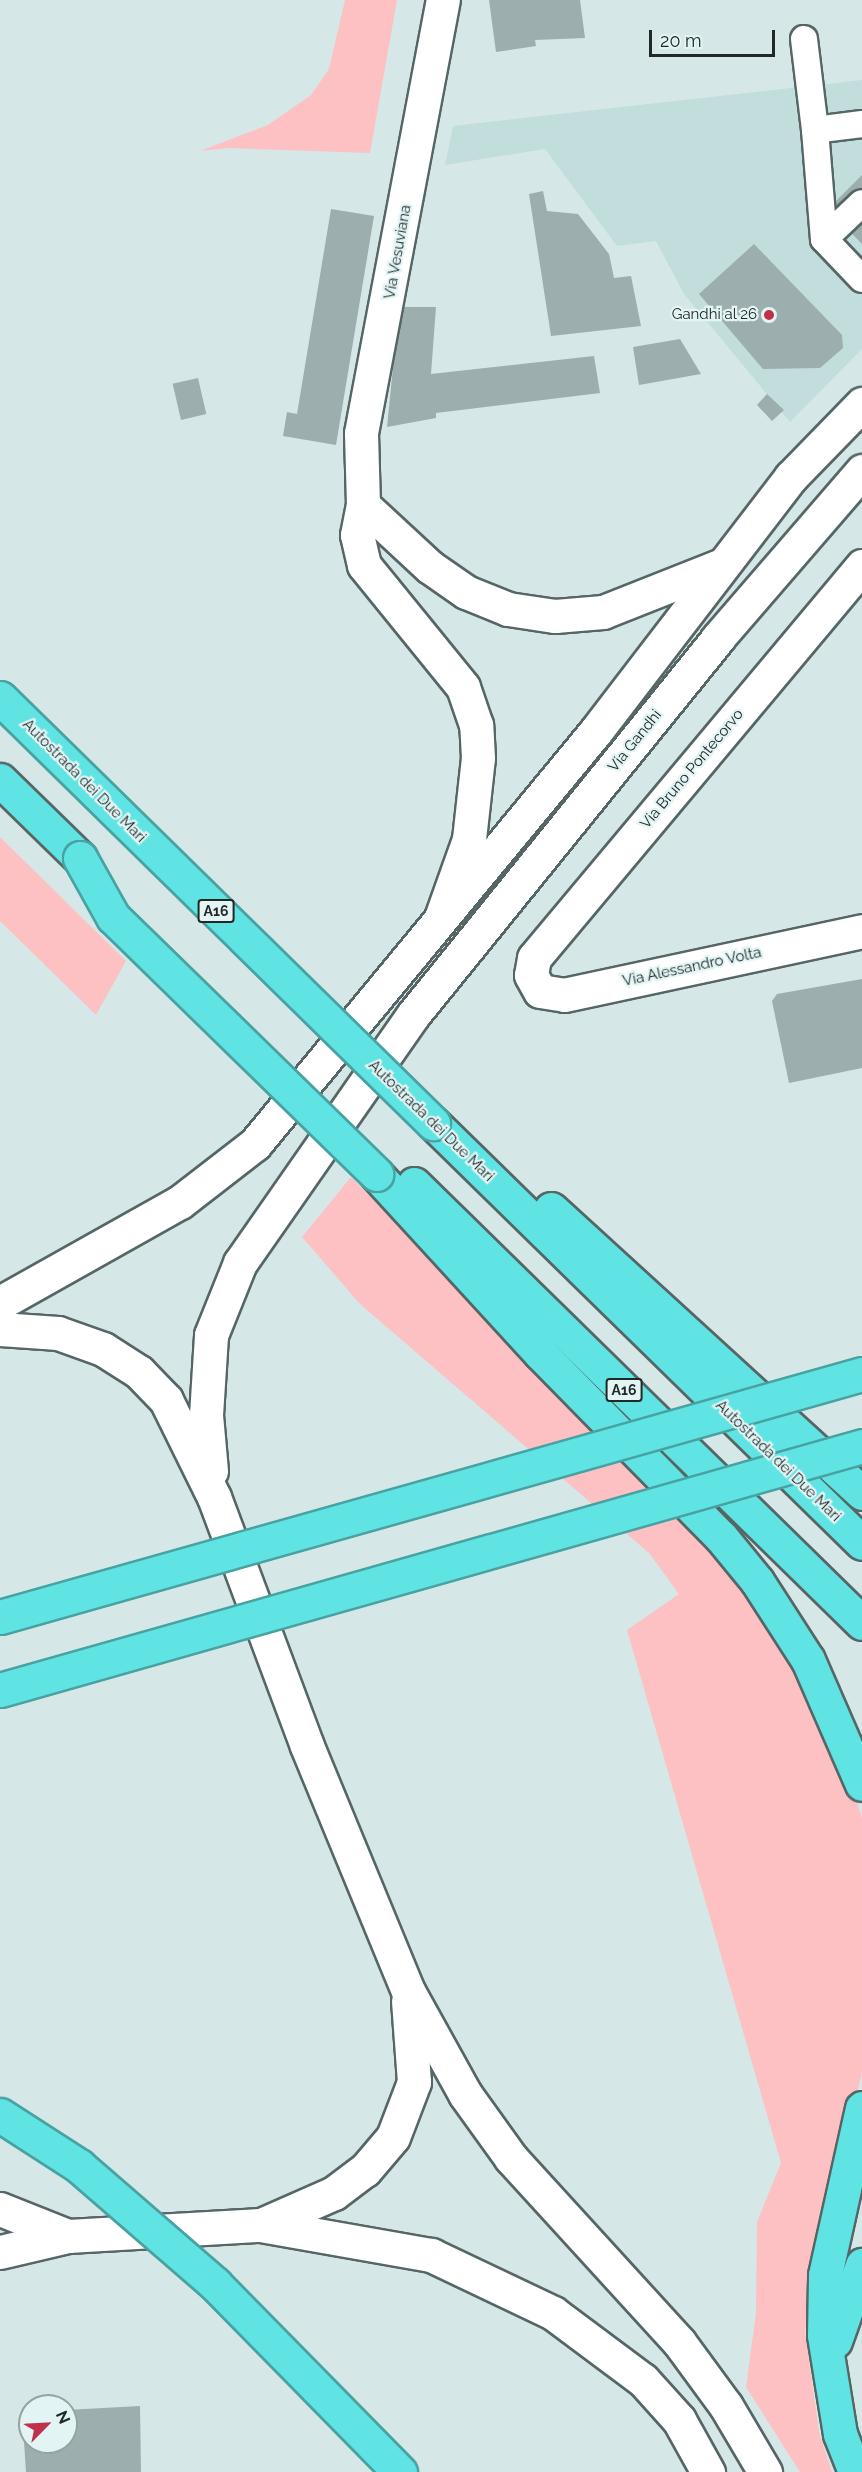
<!DOCTYPE html>
<style>
body{margin:0}
#map{position:relative;width:862px;height:2472px;overflow:hidden;background:#d5e8e7;font-family:Raleway,sans-serif}
div>[style]{position:absolute}
.built>*{inset:0;background:#c1dddc}
.green>*{inset:0;background:#fdc0c3}
.building>*{inset:0;background:#9caead;transform-origin:0 0}
.roads{filter:drop-shadow(2px 0 #566666) drop-shadow(-2px 0 #566666) drop-shadow(0 2px #566666) drop-shadow(0 -2px #566666)}
.lane>*{height:26px;margin:-13px;padding:0 13px;transform-origin:13px;border-radius:13px;background:#fff}
.street>*{height:33px;margin:-16.5px;padding:0 16.5px;transform-origin:16.5px;border-radius:16.5px;background:#fff}
.secondary>*{height:33px;margin:-16.5px;padding:0 16.5px;transform-origin:16.5px;border-radius:16.5px;background:#fff}
.highway>*{height:33px;margin:-16.5px;padding:0 16.5px;transform-origin:16.5px;border-radius:16.5px;background:#5fe4e3}
.bridges{filter:drop-shadow(2px 0 #49a2a2) drop-shadow(-2px 0 #49a2a2) drop-shadow(0 2px #49a2a2) drop-shadow(0 -2px #49a2a2)}
.highway-bridge>*{height:33px;margin:-16.5px;padding:0 16.5px;transform-origin:16.5px;border-radius:16.5px;background:#5fe4e3}
.dots>*{width:16px;height:16px;translate:-50% -50%;box-sizing:border-box;border:3px solid #e2f5f4;border-radius:50%}
span{translate:-50% -50%;white-space:nowrap;text-align:center;line-height:1.15;-webkit-text-stroke:4.5px #e2f5f4;paint-order:stroke}
.shield-label span{padding:2px 4px;background:#e2f5f4;border:2px solid;border-radius:4px;-webkit-text-stroke-width:0}
.shield-label{font-size:14px;color:#212828;font-weight:700}
.street-label{font-size:15px;color:#212828}
.poi-label{font-size:15px;color:#212828}
.right{translate:-100% -50%;text-align:right}
.north{position:absolute;left:18px;top:2394px;width:60px;height:60px;box-sizing:border-box;background:#e2f5f4;border:2px solid #95a3a2;border-radius:50%;rotate:66deg;font-size:16px;font-weight:700;line-height:24px;text-align:center;color:#212828}
.north::after{content:'';display:block;margin:auto;width:21px;height:27px;background:#c1304b;clip-path:polygon(50% 0,100% 100%,50% 72%,0 100%)}
.scale{position:absolute;left:649px;top:30px;width:126px;height:27px;box-sizing:border-box;border:3px solid #212828;border-top:0;padding-left:8px;font-size:18px;line-height:21px;white-space:nowrap;color:#212828;-webkit-text-stroke:4px #e2f5f4;paint-order:stroke}
</style>
<div id="map">
<div class="built">
<div style="clip-path:polygon(862px 80px,862px 349px,790px 422px,684px 294px,656px 241px,617px 246px,545px 149px,445px 165px,453px 126px)"></div>
</div>
<div class="green">
<div style="clip-path:polygon(345px 0,397px 0,370px 153px,229px 148px,200px 151px,268px 125px,311px 95px,329px 69px)"></div>
<div style="clip-path:polygon(0 837px,126px 961px,96px 1015px,0 921px)"></div>
<div style="clip-path:polygon(351px 1177px,717px 1548px,778px 1628px,844px 1761px,862px 1818px,862px 2073px,811px 2276px,805px 2332px,819px 2432px,832px 2472px,800px 2472px,746px 2387px,756px 2313px,757px 2222px,781px 2163px,627px 1630px,679px 1594px,649px 1553px,360px 1304px,302px 1237px)"></div>
</div>
<div class="building">
<div style="clip-path:polygon(489px 0,580px 0,585px 38px,535px 40px,536px 46px,496px 52px)"></div>
<div style="clip-path:polygon(862px 175px,862px 244px,828px 209px)"></div>
<div style="clip-path:polygon(543px 191px,547px 211px,578px 214px,609px 254px,614px 278px,631px 276px,641px 326px,551px 336px,529px 194px)"></div>
<div style="clip-path:polygon(331px 209px,374px 216px,336px 445px,283px 436px,287px 412px,297px 414px)"></div>
<div style="clip-path:polygon(754px 244px,842px 335px,843px 348px,820px 368px,763px 369px,699px 294px)"></div>
<div style="clip-path:polygon(399px 307px,436px 307px,431px 374px,594px 356px,600px 393px,436px 413px,436px 418px,387px 427px)"></div>
<div style="clip-path:polygon(680px 339px,701px 374px,639px 385px,633px 347px)"></div>
<div style="left:198px;top:378px;width:37px;height:26px;rotate:77deg"></div>
<div style="clip-path:polygon(767px 394px,784px 410px,772px 421px,757px 405px)"></div>
<div style="clip-path:polygon(862px 979px,862px 1068px,789px 1083px,772px 1001px,777px 994px)"></div>
<div style="clip-path:polygon(140px 2406px,141px 2472px,26px 2472px,22px 2412px,30px 2411px,30px 2442px,66px 2442px,66px 2410px)"></div>
</div>
<div class="roads">
<div class="lane">
<div style="left:804px;top:39px;width:92px;rotate:83.1deg"></div>
<div style="left:862px;top:124px;width:47px;rotate:172.7deg"></div>
<div style="left:815px;top:130px;width:109px;rotate:85.3deg"></div>
<div style="left:824px;top:239px;width:55px;rotate:46.5deg"></div>
<div style="left:824px;top:239px;width:52px;rotate:-43.5deg"></div>
</div>
<div class="street">
<div style="left:363px;top:505px;width:91px;rotate:42.8deg"></div>
<div style="left:430px;top:567px;width:44px;rotate:34.8deg"></div>
<div style="left:466px;top:592px;width:45px;rotate:22deg"></div>
<div style="left:508px;top:609px;width:48px;rotate:8.5deg"></div>
<div style="left:555px;top:616px;width:48px;rotate:-4.8deg"></div>
<div style="left:603px;top:612px;width:125px;rotate:-21.6deg"></div>
<div style="left:862px;top:566px;width:511px;rotate:129.92deg"></div>
<div style="left:534px;top:958px;width:17px;rotate:100deg"></div>
<div style="left:531px;top:975px;width:18px;rotate:61deg"></div>
<div style="left:540px;top:991px;width:24px;rotate:9deg"></div>
<div style="left:564px;top:995px;width:305px;rotate:-12.1deg"></div>
<div style="left:442px;top:915px;width:81px;rotate:-70.4deg"></div>
<div style="left:469px;top:839px;width:81px;rotate:-83.7deg"></div>
<div style="left:478px;top:758px;width:33px;rotate:-93deg"></div>
<div style="left:476px;top:725px;width:40px;rotate:-108.9deg"></div>
<div style="left:463px;top:687px;width:157px;rotate:-129.1deg"></div>
<div style="left:364px;top:565px;width:31px;rotate:-103deg"></div>
<div style="left:357px;top:535px;width:31px;rotate:-79deg"></div>
<div style="left:363px;top:505px;width:72px;rotate:-91.6deg"></div>
<div style="left:361px;top:433px;width:441px;rotate:-79.3deg"></div>
<div style="left:0;top:2252px;width:70px;rotate:-13.2deg"></div>
</div>
<div class="secondary">
<div style="left:0;top:1303px;width:206px;rotate:-29.3deg"></div>
<div style="left:180px;top:1202px;width:95px;rotate:-37.7deg"></div>
<div style="left:255px;top:1144px;width:536px;rotate:-50.45deg"></div>
<div style="left:596px;top:731px;width:320px;rotate:-52.5deg"></div>
<div style="left:791px;top:477px;width:102px;rotate:-45.8deg"></div>
<div style="left:0;top:1329px;width:58px;rotate:3.9deg"></div>
<div style="left:58px;top:1333px;width:48px;rotate:19.6deg"></div>
<div style="left:103px;top:1349px;width:43px;rotate:32.6deg"></div>
<div style="left:139px;top:1372px;width:39px;rotate:46deg"></div>
<div style="left:166px;top:1400px;width:108px;rotate:63.7deg"></div>
<div style="left:214px;top:1497px;width:266px;rotate:69.5deg"></div>
<div style="left:307px;top:1746px;width:265px;rotate:67.6deg"></div>
<div style="left:408px;top:1991px;width:118px;rotate:61deg"></div>
<div style="left:465px;top:2094px;width:79px;rotate:54.3deg"></div>
<div style="left:511px;top:2158px;width:249px;rotate:47.6deg"></div>
<div style="left:679px;top:2342px;width:79px;rotate:53.7deg"></div>
<div style="left:726px;top:2406px;width:77px;rotate:59.4deg"></div>
<div style="left:211px;top:1471px;width:56px;rotate:-95.1deg"></div>
<div style="left:206px;top:1415px;width:80px;rotate:-86.4deg"></div>
<div style="left:211px;top:1335px;width:78px;rotate:-68.1deg"></div>
<div style="left:240px;top:1263px;width:302px;rotate:-55.1deg"></div>
<div style="left:413px;top:1015px;width:484px;rotate:-51deg"></div>
<div style="left:717px;top:639px;width:222px;rotate:-49.2deg"></div>
<div style="left:0;top:2209px;width:73px;rotate:21.7deg"></div>
<div style="left:68px;top:2236px;width:193px;rotate:-3.3deg"></div>
<div style="left:261px;top:2225px;width:80px;rotate:-23.7deg"></div>
<div style="left:334px;top:2193px;width:39px;rotate:-37deg"></div>
<div style="left:365px;top:2170px;width:43px;rotate:-49.7deg"></div>
<div style="left:393px;top:2137px;width:59px;rotate:-69.1deg"></div>
<div style="left:414px;top:2082px;width:81px;rotate:-94.2deg"></div>
<div style="left:261px;top:2225px;width:173px;rotate:10deg"></div>
<div style="left:431px;top:2255px;width:135px;rotate:25.4deg"></div>
<div style="left:553px;top:2313px;width:112px;rotate:36.7deg"></div>
<div style="left:643px;top:2380px;width:54px;rotate:48deg"></div>
<div style="left:679px;top:2420px;width:60px;rotate:60.9deg"></div>
</div>
<div class="highway">
<div style="left:0;top:780px;width:112px;rotate:44.3deg"></div>
<div style="left:433px;top:1123px;width:600px;rotate:44.39deg"></div>
<div style="left:376px;top:1174px;width:243px;rotate:47.5deg"></div>
<div style="left:540px;top:1353px;width:258px;rotate:45.5deg"></div>
<div style="left:721px;top:1537px;width:57px;rotate:50.7deg"></div>
<div style="left:757px;top:1581px;width:94px;rotate:57.2deg"></div>
<div style="left:808px;top:1660px;width:135px;rotate:66.5deg"></div>
<div style="left:414px;top:1184px;width:627px;rotate:44.42deg"></div>
<div style="left:551px;top:1209px;width:421px;rotate:42.4deg"></div>
<div style="left:835px;top:2341px;width:81px;rotate:-70.4deg"></div>
<div style="left:855px;top:2472px;width:41px;rotate:-111.5deg"></div>
<div style="left:840px;top:2434px;width:100px;rotate:-99.2deg"></div>
<div style="left:824px;top:2335px;width:60px;rotate:-89deg"></div>
<div style="left:825px;top:2275px;width:171px;rotate:-77.5deg"></div>
</div>
</div>
<div class="bridges">
<div class="highway-bridge">
<div style="left:0;top:698px;width:607px;rotate:44.47deg"></div>
<div style="left:80px;top:858px;width:68px;rotate:60.8deg"></div>
<div style="left:113px;top:917px;width:368px;rotate:44.3deg"></div>
<div style="left:0;top:1617px;width:896px;rotate:-15.74deg"></div>
<div style="left:0;top:1690px;width:896px;rotate:-15.8deg"></div>
<div style="left:0;top:2115px;width:94px;rotate:32.8deg"></div>
<div style="left:79px;top:2166px;width:180px;rotate:40.9deg"></div>
<div style="left:215px;top:2284px;width:264px;rotate:45.5deg"></div>
</div>
</div>
<div class="dots">
<div style="left:769px;top:315px;background:#c1304b"></div>
</div>
<div class="shield-label">
<span style="left:216px;top:911px">A16</span>
<span style="left:624px;top:1390px">A16</span>
</div>
<div class="street-label">
<span style="left:398px;top:252px;rotate:-80deg">Via Vesuviana</span>
<span style="left:635px;top:741px;rotate:-51deg">Via Gandhi</span>
<span style="left:692px;top:769px;rotate:-50deg">Via Bruno Pontecorvo</span>
<span style="left:84px;top:781px;rotate:45deg">Autostrada dei Due Mari</span>
<span style="left:692px;top:967px;rotate:-12deg">Via Alessandro Volta</span>
<span style="left:431px;top:1121px;rotate:44deg">Autostrada dei Due Mari</span>
<span style="left:778px;top:1461px;rotate:44deg">Autostrada dei Due Mari</span>
</div>
<div class="poi-label">
<span class="right" style="left:757px;top:315px">Gandhi al 26</span>
</div>
<div class="north">N</div>
<div class="scale">20 m</div>
</div>
